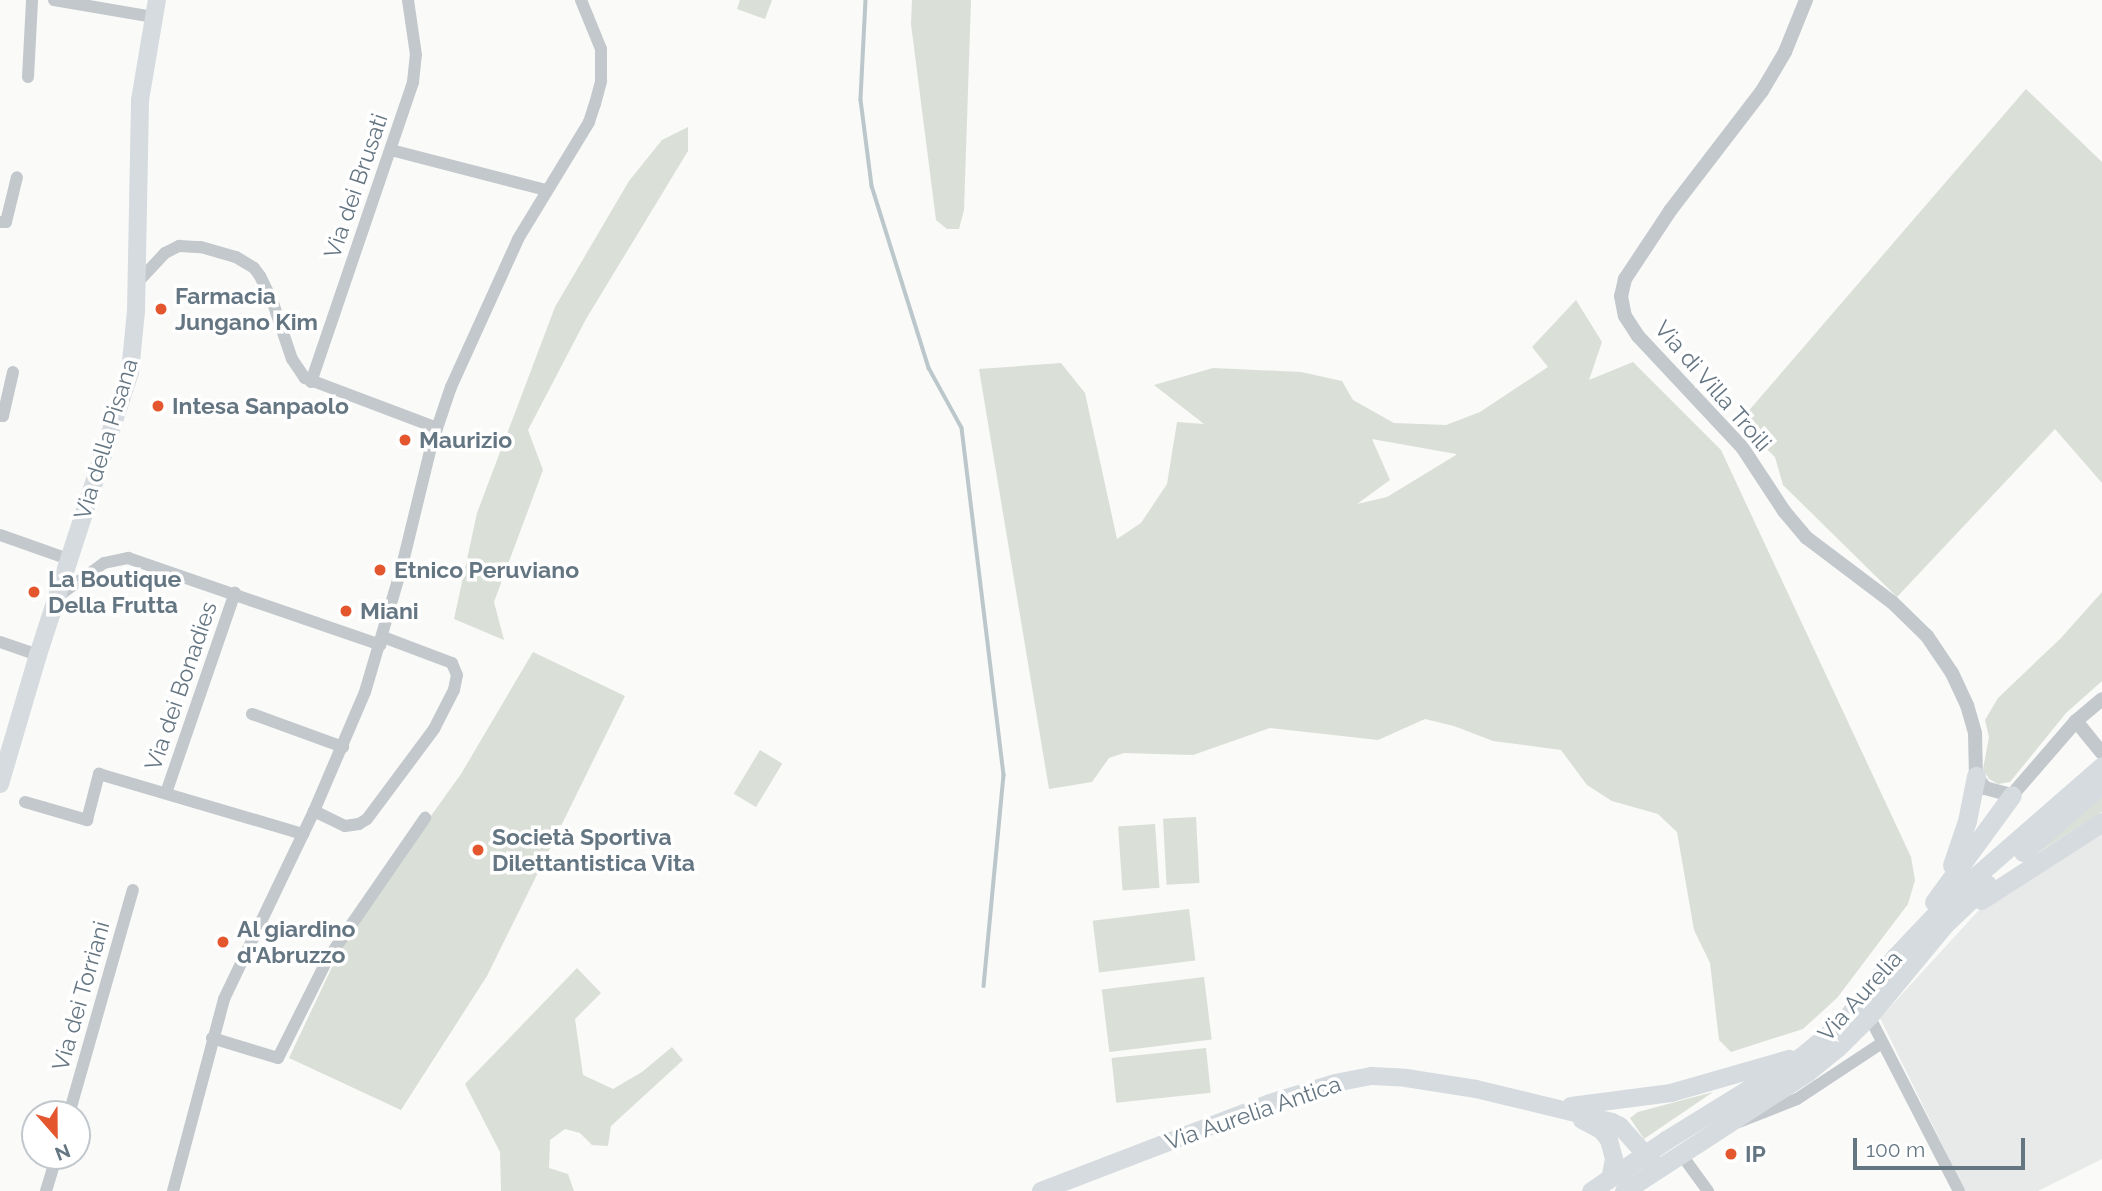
<!DOCTYPE html>
<meta charset="utf-8">
<style>
body{margin:0}
#map{position:relative;width:2102px;height:1191px;overflow:hidden;background:#fafaf8;font-family:Raleway,sans-serif}
div>[style]{position:absolute}
.built>*{inset:0;background:#e8e9e9}
.green>*{inset:0;background:#dadfd7;transform-origin:0 0}
.stream>*{height:3.5px;margin:-1.75px;padding:0 1.75px;transform-origin:1.75px;border-radius:1.75px;background:#bbc7cb}
.minor>*{height:12px;margin:-6px;padding:0 6px;transform-origin:6px;border-radius:6px;background:#c3c8cc}
.tertiary>*{height:14px;margin:-7px;padding:0 7px;transform-origin:7px;border-radius:7px;background:#c3c8cc}
.secondary>*{height:18px;margin:-9px;padding:0 9px;transform-origin:9px;border-radius:9px;background:#d6dbdf}
.primary>*{height:19px;margin:-9.5px;padding:0 9.5px;transform-origin:9.5px;border-radius:9.5px;background:#d6dbdf}
.trunk>*{height:19px;margin:-9.5px;padding:0 9.5px;transform-origin:9.5px;border-radius:9.5px;background:#d6dbdf}
.dots>*{width:19px;height:19px;translate:-50% -50%;box-sizing:border-box;border:4px solid #fff;border-radius:50%}
span{translate:-50% -50%;white-space:nowrap;text-align:center;line-height:1.15;-webkit-text-stroke:7px #fff;paint-order:stroke}
.street-label{font-size:23px;color:#657683}
.poi-label{font-size:23px;color:#657683;font-weight:700}
.left{translate:0 -50%;text-align:left}
.north{position:absolute;left:21px;top:1100px;width:70px;height:70px;box-sizing:border-box;background:#fff;border:2px solid #c1c8cd;border-radius:50%;rotate:159deg;font-size:19px;font-weight:700;line-height:28px;text-align:center;color:#657683}
.north::after{content:'';display:block;margin:auto;width:24px;height:32px;background:#e4572e;clip-path:polygon(50% 0,100% 100%,50% 72%,0 100%)}
.scale{position:absolute;left:1853px;top:1138px;width:172px;height:32px;box-sizing:border-box;border:4px solid #657683;border-top:0;padding-left:9px;font-size:21px;line-height:24px;white-space:nowrap;color:#657683;-webkit-text-stroke:5px #fff;paint-order:stroke}
</style>
<div id="map">
<div class="built">
<div style="clip-path:polygon(2102px 831px,2102px 1159px,2038px 1191px,1965px 1191px,1880px 1018px,1980px 909px)"></div>
</div>
<div class="green">
<div style="clip-path:polygon(740px 0,772px 0,765px 19px,737px 9px)"></div>
<div style="clip-path:polygon(912px 0,971px 0,964px 210px,959px 229px,947px 229px,936px 220px,911px 24px)"></div>
<div style="clip-path:polygon(2026px 89px,2102px 162px,2102px 483px,2055px 429px,1897px 597px,1783px 485px,1775px 457px,1739px 422px)"></div>
<div style="clip-path:polygon(688px 127px,688px 151px,586px 319px,528px 430px,543px 470px,494px 602px,504px 640px,454px 619px,477px 513px,555px 307px,629px 181px,662px 140px)"></div>
<div style="clip-path:polygon(evenodd,1576px 300px,1602px 342px,1589px 380px,1633px 362px,1721px 450px,1911px 857px,1915px 880px,1908px 904px,1837px 998px,1803px 1029px,1731px 1052px,1719px 1040px,1710px 963px,1694px 930px,1677px 832px,1658px 814px,1612px 801px,1587px 785px,1561px 750px,1493px 741px,1454px 726px,1425px 719px,1378px 740px,1270px 728px,1193px 755px,1124px 753px,1109px 758px,1092px 782px,1049px 789px,979px 369px,1061px 363px,1085px 393px,1117px 539px,1141px 523px,1167px 484px,1177px 422px,1204px 424px,1154px 385px,1213px 368px,1301px 372px,1342px 381px,1353px 400px,1394px 423px,1446px 425px,1480px 412px,1548px 367px,1532px 347px,1576px 300px,1372px 439px,1456px 454px,1456px 455px,1387px 497px,1357px 504px,1390px 480px,1372px 439px)"></div>
<div style="clip-path:polygon(2102px 592px,2102px 681px,2066px 713px,2010px 782px,1998px 784px,1989px 779px,1983px 769px,1989px 737px,1985px 720px,1998px 698px,2061px 638px)"></div>
<div style="clip-path:polygon(533px 652px,625px 696px,487px 976px,401px 1110px,289px 1058px,350px 929px,461px 774px)"></div>
<div style="left:760px;top:750px;width:26px;height:51px;rotate:31deg"></div>
<div style="clip-path:polygon(2102px 794px,2102px 812px,2023px 862px)"></div>
<div style="left:1196px;top:817px;width:66px;height:33px;rotate:87deg"></div>
<div style="left:1155px;top:824px;width:64px;height:37px;rotate:86deg"></div>
<div style="left:1189px;top:909px;width:52px;height:97px;rotate:83deg"></div>
<div style="clip-path:polygon(577px 968px,601px 993px,575px 1019px,583px 1075px,613px 1089px,642px 1072px,672px 1047px,683px 1060px,611px 1126px,608px 1146px,592px 1145px,580px 1133px,565px 1129px,550px 1140px,549px 1168px,568px 1174px,574px 1191px,501px 1191px,500px 1152px,465px 1084px)"></div>
<div style="left:1204px;top:977px;width:63px;height:103px;rotate:83deg"></div>
<div style="left:1206px;top:1048px;width:45px;height:95px;rotate:84deg"></div>
<div style="clip-path:polygon(1713px 1092px,1644px 1139px,1630px 1118px,1638px 1112px)"></div>
</div>
<div class="stream">
<div style="left:866px;top:0;width:100px;rotate:92.9deg"></div>
<div style="left:861px;top:100px;width:87px;rotate:82.7deg"></div>
<div style="left:872px;top:186px;width:191px;rotate:72.6deg"></div>
<div style="left:929px;top:368px;width:68px;rotate:61.2deg"></div>
<div style="left:962px;top:428px;width:350px;rotate:83.1deg"></div>
<div style="left:1004px;top:775px;width:212px;rotate:95.4deg"></div>
</div>
<div class="minor">
<div style="left:54px;top:0;width:100px;rotate:9.7deg"></div>
<div style="left:28px;top:77px;width:77px;rotate:-87deg"></div>
<div style="left:391px;top:150px;width:160px;rotate:14.5deg"></div>
<div style="left:0;top:222px;width:6px"></div>
<div style="left:6px;top:222px;width:46px;rotate:-76.3deg"></div>
<div style="left:137px;top:283px;width:41px;rotate:-47deg"></div>
<div style="left:165px;top:253px;width:16px;rotate:-27deg"></div>
<div style="left:179px;top:246px;width:22px;rotate:3deg"></div>
<div style="left:201px;top:247px;width:36px;rotate:16deg"></div>
<div style="left:236px;top:257px;width:21px;rotate:31deg"></div>
<div style="left:254px;top:268px;width:10px;rotate:53deg"></div>
<div style="left:260px;top:276px;width:30px;rotate:64deg"></div>
<div style="left:273px;top:303px;width:59px;rotate:71.3deg"></div>
<div style="left:292px;top:359px;width:23px;rotate:56deg"></div>
<div style="left:305px;top:378px;width:141px;rotate:20.7deg"></div>
<div style="left:311px;top:382px;width:317px;rotate:-71.2deg"></div>
<div style="left:413px;top:82px;width:27px;rotate:-84deg"></div>
<div style="left:416px;top:55px;width:56px;rotate:-98.3deg"></div>
<div style="left:0;top:416px;width:3px"></div>
<div style="left:3px;top:416px;width:45px;rotate:-77.2deg"></div>
<div style="left:0;top:535px;width:72px;rotate:19.4deg"></div>
<div style="left:57px;top:597px;width:58px;rotate:-35.9deg"></div>
<div style="left:104px;top:563px;width:25px;rotate:-12deg"></div>
<div style="left:128px;top:558px;width:267px;rotate:19deg"></div>
<div style="left:0;top:642px;width:40px;rotate:18.9deg"></div>
<div style="left:252px;top:714px;width:97px;rotate:19.9deg"></div>
<div style="left:166px;top:793px;width:212px;rotate:-71deg"></div>
<div style="left:25px;top:802px;width:65px;rotate:16.2deg"></div>
<div style="left:87px;top:820px;width:48px;rotate:-75.4deg"></div>
<div style="left:99px;top:774px;width:213px;rotate:16.4deg"></div>
<div style="left:314px;top:811px;width:34px;rotate:26deg"></div>
<div style="left:345px;top:826px;width:14px;rotate:-8deg"></div>
<div style="left:359px;top:824px;width:9px;rotate:-32deg"></div>
<div style="left:367px;top:819px;width:112px;rotate:-53.3deg"></div>
<div style="left:434px;top:729px;width:44px;rotate:-62.9deg"></div>
<div style="left:454px;top:690px;width:15px;rotate:-79deg"></div>
<div style="left:457px;top:675px;width:13px;rotate:-113deg"></div>
<div style="left:452px;top:663px;width:74px;rotate:-159.4deg"></div>
<div style="left:1869px;top:1016px;width:197px;rotate:62.8deg"></div>
<div style="left:212px;top:1038px;width:69px;rotate:16.9deg"></div>
<div style="left:278px;top:1058px;width:110px;rotate:-63.4deg"></div>
<div style="left:327px;top:960px;width:173px;rotate:-55.4deg"></div>
<div style="left:69px;top:1114px;width:233px;rotate:-74.1deg"></div>
<div style="left:1739px;top:1122px;width:62px;rotate:-21.6deg"></div>
<div style="left:1797px;top:1099px;width:102px;rotate:-33.4deg"></div>
<div style="left:1681px;top:1154px;width:46px;rotate:53.9deg"></div>
<div style="left:46px;top:1191px;width:37px;rotate:-73deg"></div>
<div style="left:173px;top:1191px;width:199px;rotate:-75.1deg"></div>
<div style="left:224px;top:999px;width:208px;rotate:-64.4deg"></div>
<div style="left:314px;top:811px;width:129px;rotate:-66.8deg"></div>
<div style="left:365px;top:692px;width:131px;rotate:-73.6deg"></div>
<div style="left:402px;top:566px;width:127px;rotate:-76.3deg"></div>
<div style="left:432px;top:443px;width:59px;rotate:-71.3deg"></div>
<div style="left:451px;top:387px;width:162px;rotate:-65.6deg"></div>
<div style="left:518px;top:239px;width:137px;rotate:-58.7deg"></div>
<div style="left:589px;top:122px;width:19px;rotate:-72deg"></div>
<div style="left:595px;top:104px;width:24px;rotate:-75deg"></div>
<div style="left:601px;top:81px;width:32px;rotate:-90deg"></div>
<div style="left:601px;top:49px;width:53px;rotate:-112.2deg"></div>
</div>
<div class="tertiary">
<div style="left:1806px;top:0;width:56px;rotate:112deg"></div>
<div style="left:1785px;top:52px;width:45px;rotate:120.5deg"></div>
<div style="left:1762px;top:91px;width:151px;rotate:127.5deg"></div>
<div style="left:1670px;top:211px;width:82px;rotate:123.5deg"></div>
<div style="left:1625px;top:279px;width:17px;rotate:103deg"></div>
<div style="left:1621px;top:296px;width:20px;rotate:79deg"></div>
<div style="left:1625px;top:316px;width:24px;rotate:57deg"></div>
<div style="left:1638px;top:336px;width:152px;rotate:46.9deg"></div>
<div style="left:1742px;top:447px;width:77px;rotate:56.7deg"></div>
<div style="left:1784px;top:511px;width:35px;rotate:50deg"></div>
<div style="left:1807px;top:538px;width:106px;rotate:37deg"></div>
<div style="left:1892px;top:602px;width:49px;rotate:44.2deg"></div>
<div style="left:1927px;top:636px;width:45px;rotate:56deg"></div>
<div style="left:1952px;top:673px;width:35px;rotate:65deg"></div>
<div style="left:1967px;top:705px;width:29px;rotate:74deg"></div>
<div style="left:1975px;top:733px;width:43px;rotate:88.7deg"></div>
<div style="left:1976px;top:776px;width:15px;rotate:53deg"></div>
<div style="left:1985px;top:788px;width:28px;rotate:15deg"></div>
<div style="left:2012px;top:795px;width:98px;rotate:-49.1deg"></div>
<div style="left:2076px;top:721px;width:34px;rotate:-40deg"></div>
<div style="left:2076px;top:721px;width:41px;rotate:50.9deg"></div>
</div>
<div class="secondary">
<div style="left:0;top:784px;width:134px;rotate:-73.6deg"></div>
<div style="left:38px;top:655px;width:298px;rotate:-72deg"></div>
<div style="left:130px;top:372px;width:61px;rotate:-84.4deg"></div>
<div style="left:136px;top:311px;width:211px;rotate:-88.9deg"></div>
<div style="left:140px;top:100px;width:101px;rotate:-80.4deg"></div>
<div style="left:1571px;top:1106px;width:101px;rotate:-7.4deg"></div>
<div style="left:1671px;top:1093px;width:123px;rotate:-16.1deg"></div>
<div style="left:1582px;top:1120px;width:21px;rotate:28deg"></div>
<div style="left:1601px;top:1130px;width:13px;rotate:51deg"></div>
<div style="left:1609px;top:1140px;width:20px;rotate:75deg"></div>
<div style="left:1614px;top:1159px;width:16px;rotate:101deg"></div>
<div style="left:1041px;top:1191px;width:245px;rotate:-21deg"></div>
<div style="left:1270px;top:1103px;width:68px;rotate:-17.1deg"></div>
<div style="left:1335px;top:1083px;width:38px;rotate:-11deg"></div>
<div style="left:1372px;top:1076px;width:34px;rotate:3deg"></div>
<div style="left:1406px;top:1078px;width:71px;rotate:8.9deg"></div>
<div style="left:1476px;top:1089px;width:140px;rotate:13.6deg"></div>
<div style="left:1612px;top:1122px;width:9px;rotate:27deg"></div>
<div style="left:1620px;top:1126px;width:50px;rotate:48.3deg"></div>
</div>
<div class="primary">
<div style="left:1591px;top:1191px;width:91px;rotate:-34.2deg"></div>
<div style="left:1666px;top:1140px;width:160px;rotate:-31.7deg"></div>
<div style="left:1624px;top:1191px;width:218px;rotate:-33deg"></div>
<div style="left:1807px;top:1072px;width:38px;rotate:-39deg"></div>
<div style="left:1837px;top:1048px;width:45px;rotate:-45deg"></div>
</div>
<div class="trunk">
<div style="left:2023px;top:852px;width:104px;rotate:-40.7deg"></div>
<div style="left:1952px;top:865px;width:46px;rotate:-71.2deg"></div>
<div style="left:1967px;top:821px;width:46px;rotate:-78.7deg"></div>
<div style="left:1981px;top:900px;width:144px;rotate:-32.8deg"></div>
<div style="left:1934px;top:902px;width:132px;rotate:-53.9deg"></div>
<div style="left:1869px;top:1016px;width:119px;rotate:-50.4deg"></div>
<div style="left:1945px;top:924px;width:58px;rotate:-43.6deg"></div>
<div style="left:1802px;top:1056px;width:56px;rotate:-39.9deg"></div>
<div style="left:1845px;top:1020px;width:80px;rotate:-51.6deg"></div>
<div style="left:1895px;top:957px;width:83px;rotate:-46.5deg"></div>
<div style="left:1952px;top:897px;width:199px;rotate:-41.1deg"></div>
</div>
<div class="dots">
<div style="left:161px;top:309px;background:#e4572e"></div>
<div style="left:158px;top:406px;background:#e4572e"></div>
<div style="left:405px;top:440px;background:#e4572e"></div>
<div style="left:380px;top:570px;background:#e4572e"></div>
<div style="left:34px;top:592px;background:#e4572e"></div>
<div style="left:346px;top:611px;background:#e4572e"></div>
<div style="left:478px;top:850px;background:#e4572e"></div>
<div style="left:223px;top:942px;background:#e4572e"></div>
<div style="left:1731px;top:1154px;background:#e4572e"></div>
</div>
<div class="street-label">
<span style="left:356px;top:186px;rotate:-71deg">Via dei Brusati</span>
<span style="left:1713px;top:386px;rotate:49deg">Via di Villa Troili</span>
<span style="left:106px;top:439px;rotate:-73deg">Via della Pisana</span>
<span style="left:181px;top:686px;rotate:-71deg">Via dei Bonadies</span>
<span style="left:81px;top:996px;rotate:-74deg">Via dei Torriani</span>
<span style="left:1860px;top:996px;rotate:-48deg">Via Aurelia</span>
<span style="left:1253px;top:1113px;rotate:-19deg">Via Aurelia Antica</span>
</div>
<div class="poi-label">
<span class="left" style="left:175px;top:309px">Farmacia<br>Jungano Kim</span>
<span class="left" style="left:172px;top:406px">Intesa Sanpaolo</span>
<span class="left" style="left:419px;top:440px">Maurizio</span>
<span class="left" style="left:394px;top:570px">Etnico Peruviano</span>
<span class="left" style="left:48px;top:592px">La Boutique<br>Della Frutta</span>
<span class="left" style="left:360px;top:611px">Miani</span>
<span class="left" style="left:492px;top:850px">Società Sportiva<br>Dilettantistica Vita</span>
<span class="left" style="left:237px;top:942px">Al giardino<br>d'Abruzzo</span>
<span class="left" style="left:1745px;top:1154px">IP</span>
</div>
<div class="north">N</div>
<div class="scale">100 m</div>
</div>
